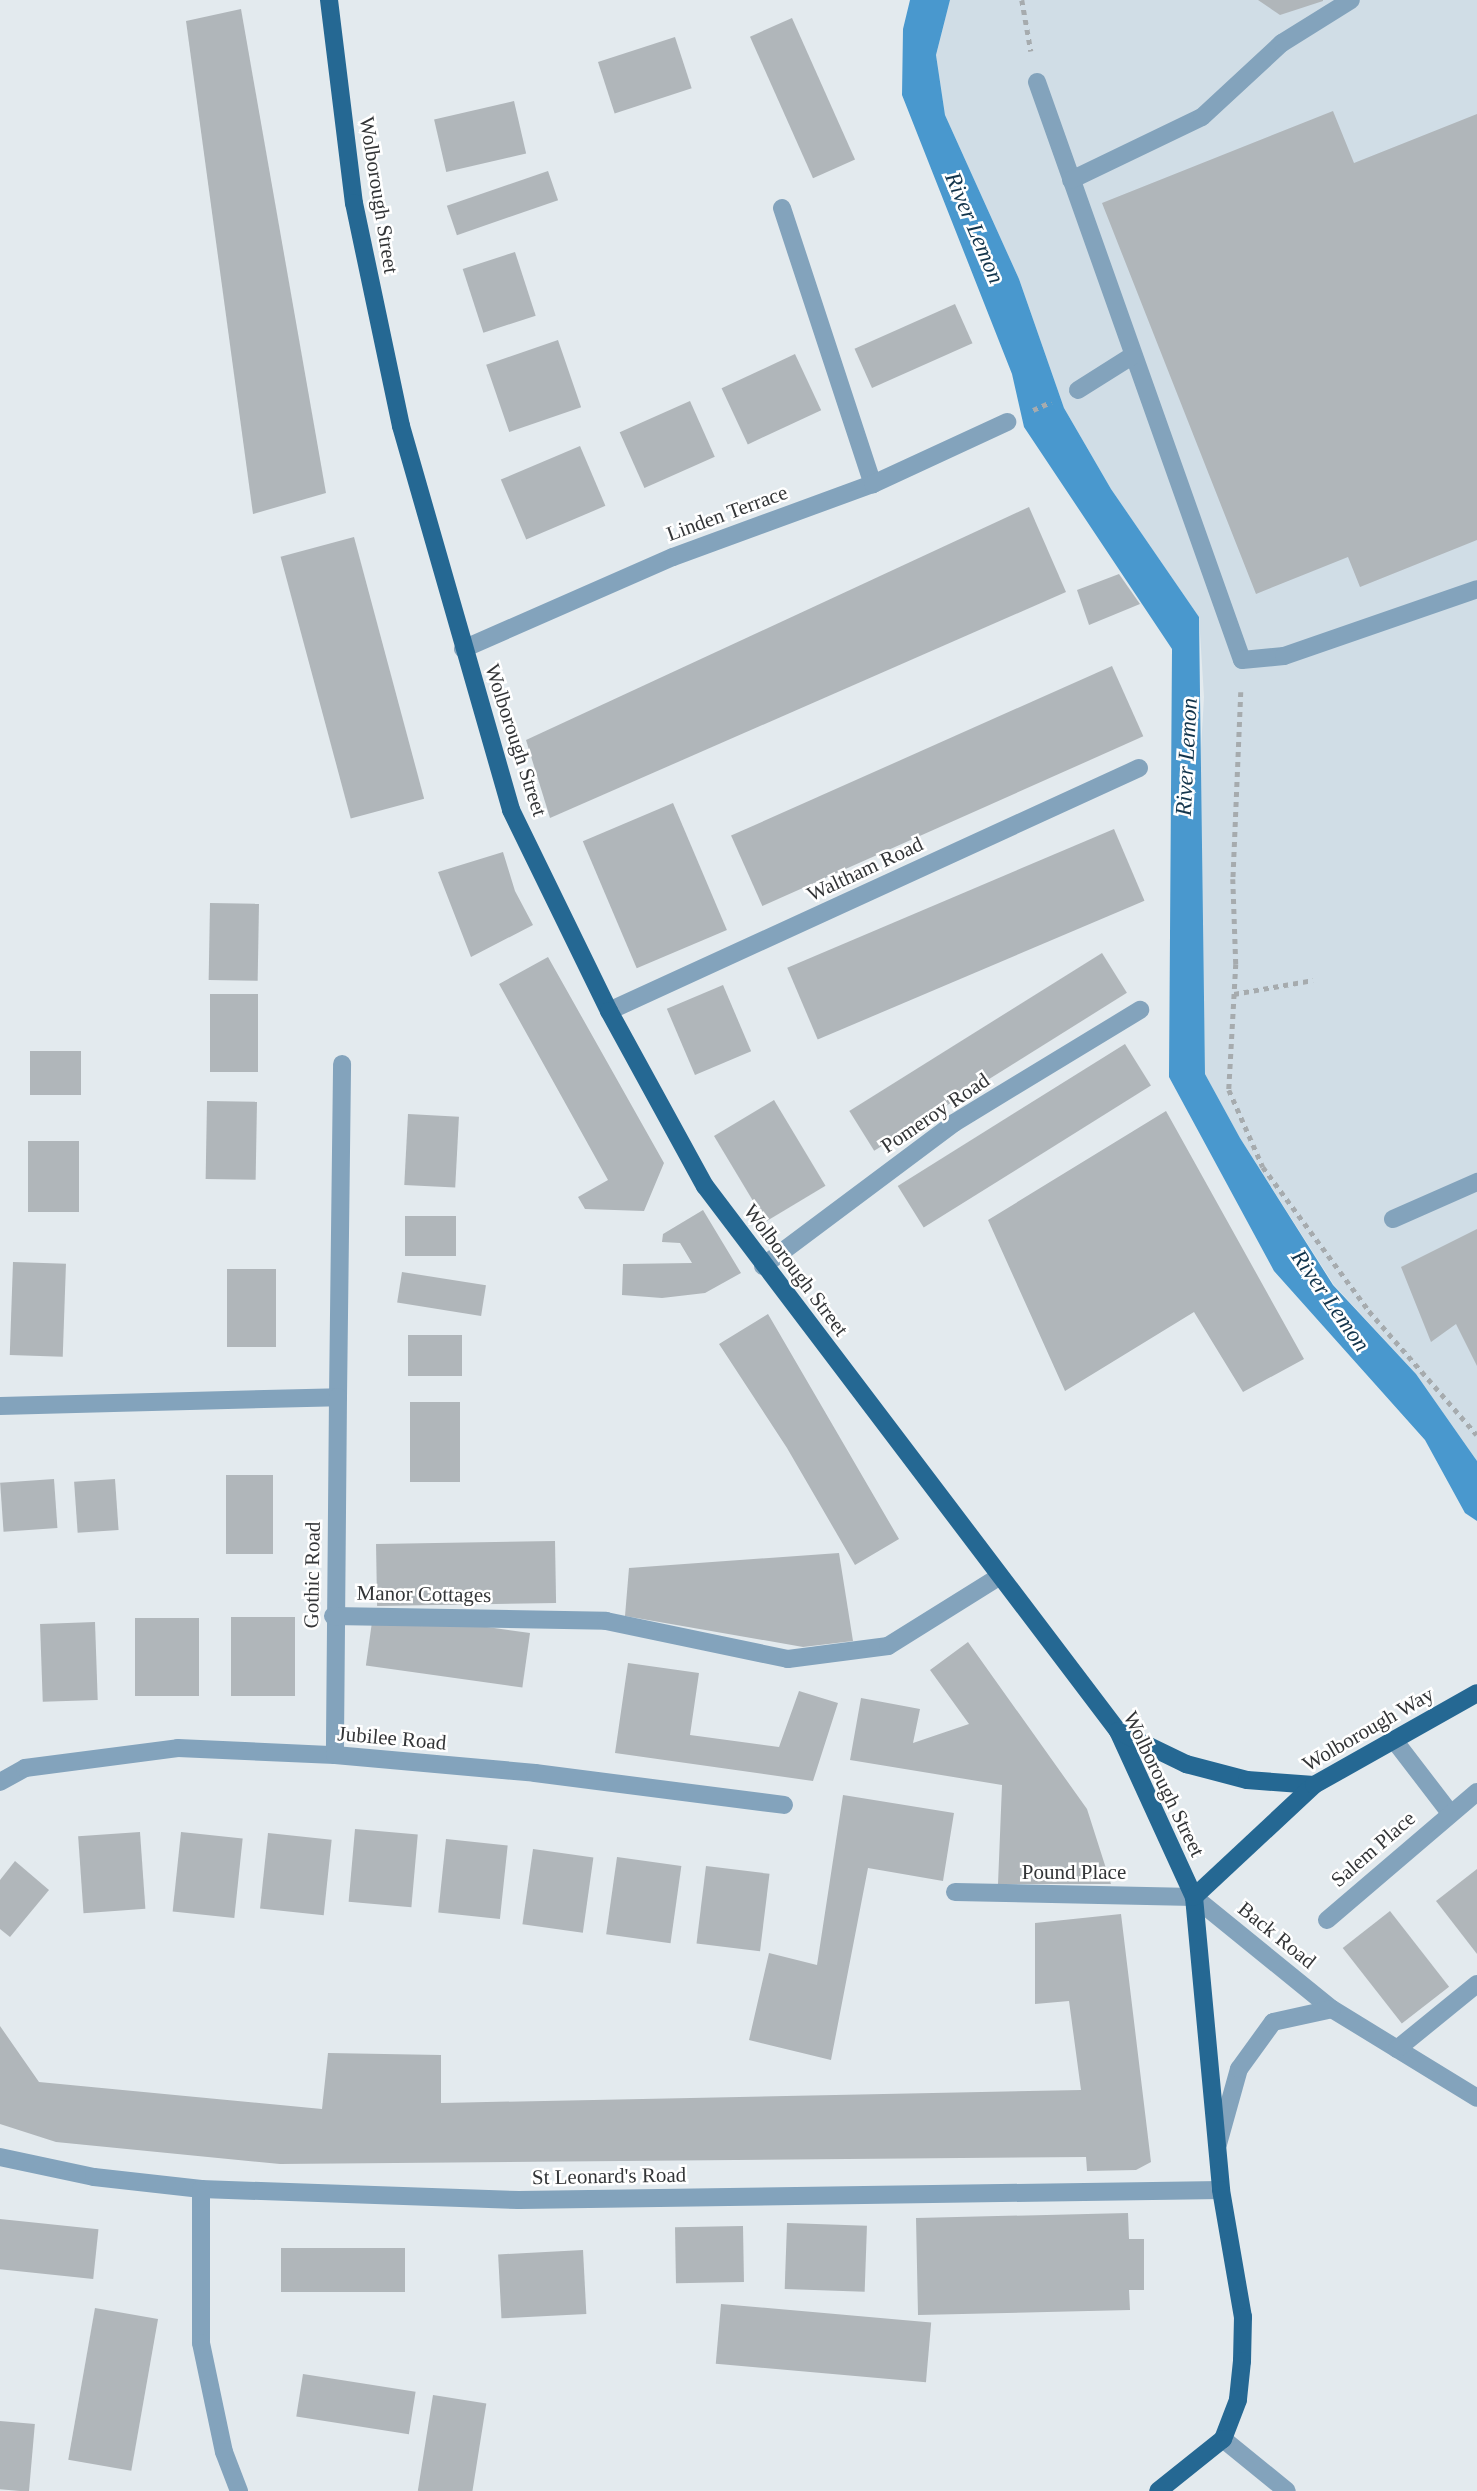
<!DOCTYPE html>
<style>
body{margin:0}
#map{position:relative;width:1477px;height:2491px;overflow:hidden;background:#e3eaee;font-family:Georgia,serif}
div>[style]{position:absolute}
.built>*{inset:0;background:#d0dde6}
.water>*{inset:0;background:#4998ce}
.building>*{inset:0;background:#b0b6ba;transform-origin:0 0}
.path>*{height:4.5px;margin-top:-2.25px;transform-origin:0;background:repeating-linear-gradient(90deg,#a6abae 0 5px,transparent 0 10px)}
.minor>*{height:18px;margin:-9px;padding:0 9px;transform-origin:9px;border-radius:9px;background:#83a3bc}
.major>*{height:18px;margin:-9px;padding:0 9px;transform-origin:9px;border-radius:9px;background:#256893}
span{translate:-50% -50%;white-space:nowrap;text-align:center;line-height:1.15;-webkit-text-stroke:5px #fff;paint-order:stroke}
.street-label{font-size:21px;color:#333537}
.water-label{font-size:23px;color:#12344b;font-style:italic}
</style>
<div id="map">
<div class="built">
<div style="clip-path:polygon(950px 0,1477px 0,1477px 1461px,1416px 1374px,1334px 1285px,1240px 1138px,1205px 1074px,1199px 783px,1204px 697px,1199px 617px,1111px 489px,1064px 408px,1019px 279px,945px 115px,936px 55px)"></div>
</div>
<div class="water">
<div style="clip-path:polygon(910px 0,950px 0,936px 55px,945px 115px,1019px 279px,1064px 408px,1111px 489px,1199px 617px,1205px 1074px,1240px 1138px,1333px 1285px,1416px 1374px,1477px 1461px,1477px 1521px,1465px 1513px,1425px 1440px,1274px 1271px,1169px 1077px,1172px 649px,1024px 427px,1012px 374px,902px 95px,903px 29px)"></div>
</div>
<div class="building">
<div style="clip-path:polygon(1258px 0,1323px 0,1323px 1px,1280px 15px)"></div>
<div style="clip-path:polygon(241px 9px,326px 493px,253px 514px,186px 21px)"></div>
<div style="left:792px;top:18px;width:155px;height:46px;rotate:66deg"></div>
<div style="left:675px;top:37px;width:54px;height:81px;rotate:72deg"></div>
<div style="left:514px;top:101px;width:54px;height:82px;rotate:77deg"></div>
<div style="clip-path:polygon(1333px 111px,1354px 163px,1477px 114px,1477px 540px,1360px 587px,1348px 557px,1256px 594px,1102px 203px)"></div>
<div style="left:548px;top:171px;width:31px;height:107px;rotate:71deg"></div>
<div style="left:515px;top:252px;width:67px;height:55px;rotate:72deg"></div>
<div style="left:955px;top:304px;width:43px;height:110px;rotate:66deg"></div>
<div style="left:558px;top:340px;width:71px;height:76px;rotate:71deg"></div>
<div style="left:795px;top:354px;width:62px;height:81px;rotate:65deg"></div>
<div style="left:690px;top:401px;width:61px;height:77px;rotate:66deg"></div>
<div style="left:580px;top:446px;width:65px;height:86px;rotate:67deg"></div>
<div style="clip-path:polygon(1029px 507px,1066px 592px,550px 818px,526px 740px)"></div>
<div style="left:354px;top:537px;width:271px;height:76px;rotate:75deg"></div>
<div style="clip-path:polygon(1119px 574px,1140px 604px,1089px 625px,1077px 590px)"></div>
<div style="left:1112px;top:666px;width:77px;height:417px;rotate:66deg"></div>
<div style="left:673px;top:803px;width:138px;height:98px;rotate:67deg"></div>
<div style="left:1114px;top:829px;width:78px;height:355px;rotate:67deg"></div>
<div style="clip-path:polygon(503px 852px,515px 891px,533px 925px,471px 957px,438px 872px)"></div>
<div style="left:210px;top:903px;width:49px;height:77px;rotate:1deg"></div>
<div style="left:1102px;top:953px;width:47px;height:298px;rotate:58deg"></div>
<div style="clip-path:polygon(548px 957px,664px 1163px,644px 1211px,585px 1209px,578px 1197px,608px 1180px,499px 984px)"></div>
<div style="left:723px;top:985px;width:72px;height:61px;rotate:67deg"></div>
<div style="left:210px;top:994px;width:48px;height:78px"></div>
<div style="left:1125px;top:1044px;width:49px;height:268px;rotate:58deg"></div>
<div style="left:30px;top:1051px;width:51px;height:44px"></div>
<div style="left:774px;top:1100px;width:100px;height:70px;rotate:59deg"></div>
<div style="left:207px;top:1101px;width:50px;height:78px;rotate:1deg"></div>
<div style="clip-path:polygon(1166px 1111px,1304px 1359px,1243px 1392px,1194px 1312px,1065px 1391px,988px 1220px)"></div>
<div style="left:408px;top:1114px;width:51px;height:71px;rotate:3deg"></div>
<div style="left:28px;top:1141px;width:51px;height:71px"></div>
<div style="clip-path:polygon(703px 1210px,741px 1273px,705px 1293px,662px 1298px,622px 1295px,623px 1264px,692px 1263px,680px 1243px,662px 1242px,663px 1234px)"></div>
<div style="left:405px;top:1216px;width:51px;height:40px"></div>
<div style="clip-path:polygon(1477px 1229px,1477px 1366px,1456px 1324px,1431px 1342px,1401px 1267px)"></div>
<div style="left:13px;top:1262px;width:53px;height:93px;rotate:2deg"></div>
<div style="left:227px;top:1269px;width:49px;height:78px"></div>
<div style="left:402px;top:1272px;width:85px;height:31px;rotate:9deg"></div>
<div style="clip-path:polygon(768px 1314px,899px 1539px,855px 1565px,787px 1448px,719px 1344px)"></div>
<div style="left:408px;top:1335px;width:54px;height:41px"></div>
<div style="left:410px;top:1402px;width:50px;height:80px"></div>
<div style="left:226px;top:1475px;width:47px;height:79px"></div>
<div style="left:54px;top:1479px;width:49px;height:54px;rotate:86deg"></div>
<div style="left:115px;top:1479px;width:51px;height:41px;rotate:86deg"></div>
<div style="left:555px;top:1541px;width:62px;height:179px;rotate:89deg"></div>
<div style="clip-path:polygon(839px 1553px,853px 1641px,803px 1647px,625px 1616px,629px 1568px)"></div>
<div style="left:295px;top:1617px;width:79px;height:64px;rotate:90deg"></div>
<div style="left:199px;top:1618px;width:78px;height:64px;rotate:90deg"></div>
<div style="left:95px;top:1622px;width:78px;height:55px;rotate:88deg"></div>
<div style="left:530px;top:1633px;width:55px;height:158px;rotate:98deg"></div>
<div style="clip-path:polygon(968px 1642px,1087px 1809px,1111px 1884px,998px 1884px,1002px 1785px,850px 1760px,861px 1698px,920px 1709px,913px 1743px,969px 1724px,930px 1670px)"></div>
<div style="clip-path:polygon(628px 1663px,699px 1673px,690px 1735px,779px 1747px,799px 1691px,838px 1703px,813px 1781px,615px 1753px)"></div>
<div style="clip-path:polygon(843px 1795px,954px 1813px,943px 1881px,868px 1868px,831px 2060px,749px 2040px,769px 1953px,817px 1965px)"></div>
<div style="left:355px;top:1829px;width:63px;height:73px;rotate:5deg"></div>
<div style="left:140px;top:1832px;width:77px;height:62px;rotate:86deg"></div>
<div style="left:181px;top:1832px;width:62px;height:80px;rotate:6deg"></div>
<div style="left:268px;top:1833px;width:64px;height:76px;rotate:6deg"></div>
<div style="left:446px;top:1839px;width:62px;height:74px;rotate:6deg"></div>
<div style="left:533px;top:1849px;width:61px;height:76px;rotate:8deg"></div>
<div style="left:617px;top:1857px;width:65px;height:78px;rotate:8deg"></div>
<div style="clip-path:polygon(15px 1861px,49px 1890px,10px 1937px,0 1929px,0 1880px)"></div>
<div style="left:706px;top:1866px;width:64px;height:78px;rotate:7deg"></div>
<div style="clip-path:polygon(1477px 1869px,1477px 1954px,1436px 1901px)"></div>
<div style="left:1390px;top:1911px;width:96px;height:60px;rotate:52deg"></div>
<div style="clip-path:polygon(1121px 1914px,1151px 2162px,1136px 2170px,1087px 2171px,1086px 2157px,280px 2164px,56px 2142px,0 2124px,0 2026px,39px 2082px,322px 2109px,328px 2053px,441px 2055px,441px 2103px,1081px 2090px,1069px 2001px,1035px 2004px,1035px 1923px)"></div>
<div style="clip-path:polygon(1128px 2213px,1129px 2239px,1144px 2239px,1144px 2290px,1129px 2290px,1130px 2310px,918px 2315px,916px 2218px)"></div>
<div style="left:0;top:2219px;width:99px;height:50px;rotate:6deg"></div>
<div style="left:787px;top:2223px;width:80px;height:66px;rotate:2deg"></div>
<div style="left:743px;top:2226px;width:56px;height:68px;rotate:89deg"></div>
<div style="left:405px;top:2248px;width:44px;height:124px;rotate:90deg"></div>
<div style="left:583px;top:2250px;width:64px;height:85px;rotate:87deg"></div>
<div style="left:721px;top:2304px;width:211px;height:60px;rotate:5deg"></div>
<div style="left:95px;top:2308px;width:64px;height:154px;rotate:10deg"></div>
<div style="left:303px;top:2374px;width:114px;height:43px;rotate:9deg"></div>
<div style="left:433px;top:2395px;width:54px;height:97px;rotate:9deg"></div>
<div style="left:0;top:2421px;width:35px;height:68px;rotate:5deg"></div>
</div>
<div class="path">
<div style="left:1022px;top:0;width:52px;rotate:80deg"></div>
<div style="left:1033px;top:410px;width:20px;rotate:-24deg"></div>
<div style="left:1241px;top:692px;width:187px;rotate:92.4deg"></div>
<div style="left:1233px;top:879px;width:85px;rotate:88deg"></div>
<div style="left:1236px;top:964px;width:126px;rotate:93.2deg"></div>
<div style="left:1229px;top:1090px;width:84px;rotate:66.2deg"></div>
<div style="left:1263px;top:1167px;width:179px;rotate:53.6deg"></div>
<div style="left:1369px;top:1311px;width:164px;rotate:48.9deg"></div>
<div style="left:1234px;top:994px;width:80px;rotate:-10deg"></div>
</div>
<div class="minor">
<div style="left:1037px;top:82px;width:613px;rotate:70.47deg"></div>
<div style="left:1242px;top:660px;width:42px;rotate:-5.4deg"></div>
<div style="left:1284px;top:656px;width:204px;rotate:-19.1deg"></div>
<div style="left:1071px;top:180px;width:145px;rotate:-25.7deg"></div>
<div style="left:1202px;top:117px;width:109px;rotate:-42.8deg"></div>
<div style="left:1282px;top:43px;width:81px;rotate:-31.9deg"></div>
<div style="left:782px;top:208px;width:291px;rotate:71.8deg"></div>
<div style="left:1078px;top:390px;width:64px;rotate:-32.2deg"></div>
<div style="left:463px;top:649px;width:229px;rotate:-23.7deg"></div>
<div style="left:673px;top:557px;width:213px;rotate:-20.1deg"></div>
<div style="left:873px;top:484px;width:148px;rotate:-24.8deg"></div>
<div style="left:609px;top:1011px;width:583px;rotate:-24.63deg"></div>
<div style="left:1393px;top:1219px;width:92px;rotate:-23.8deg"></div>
<div style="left:763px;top:1266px;width:239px;rotate:-36.8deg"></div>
<div style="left:954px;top:1123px;width:218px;rotate:-31.3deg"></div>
<div style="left:338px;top:1397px;width:333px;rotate:-89.3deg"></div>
<div style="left:0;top:1406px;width:338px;rotate:-1.5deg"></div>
<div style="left:338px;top:1397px;width:358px;rotate:90.5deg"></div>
<div style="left:333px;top:1616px;width:273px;rotate:1deg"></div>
<div style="left:606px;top:1621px;width:186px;rotate:11.8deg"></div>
<div style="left:788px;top:1659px;width:101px;rotate:-7.4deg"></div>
<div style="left:888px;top:1646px;width:132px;rotate:-32deg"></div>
<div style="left:1394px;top:1740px;width:92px;rotate:52.5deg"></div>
<div style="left:0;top:1782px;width:29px;rotate:-29deg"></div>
<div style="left:25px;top:1768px;width:154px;rotate:-7.4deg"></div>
<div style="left:178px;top:1748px;width:157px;rotate:2.6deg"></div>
<div style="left:335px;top:1755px;width:201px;rotate:5.1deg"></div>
<div style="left:535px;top:1773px;width:251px;rotate:7.3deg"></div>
<div style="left:955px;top:1892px;width:239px;rotate:1.2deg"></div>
<div style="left:1194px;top:1897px;width:178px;rotate:39.1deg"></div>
<div style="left:1332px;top:2009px;width:170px;rotate:31.5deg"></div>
<div style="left:1327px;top:1920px;width:197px;rotate:-40.5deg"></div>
<div style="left:1397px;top:2049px;width:103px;rotate:-39.1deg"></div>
<div style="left:1218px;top:2144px;width:78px;rotate:-74.4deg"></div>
<div style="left:1239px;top:2069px;width:58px;rotate:-54.1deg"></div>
<div style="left:1273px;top:2022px;width:60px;rotate:-12.4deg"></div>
<div style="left:0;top:2157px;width:96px;rotate:12deg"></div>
<div style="left:94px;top:2177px;width:108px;rotate:6.4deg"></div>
<div style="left:201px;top:2189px;width:318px;rotate:2deg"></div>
<div style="left:519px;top:2200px;width:702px;rotate:-0.82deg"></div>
<div style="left:201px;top:2189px;width:154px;rotate:90deg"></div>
<div style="left:201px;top:2343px;width:111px;rotate:78.1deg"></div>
<div style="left:224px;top:2452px;width:42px;rotate:69deg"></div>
<div style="left:1223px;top:2439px;width:82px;rotate:39.1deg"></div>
</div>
<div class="major">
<div style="left:329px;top:0;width:205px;rotate:83deg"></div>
<div style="left:354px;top:203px;width:228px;rotate:78.1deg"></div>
<div style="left:401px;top:426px;width:399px;rotate:74deg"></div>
<div style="left:511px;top:810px;width:224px;rotate:64deg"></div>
<div style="left:609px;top:1011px;width:200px;rotate:61.3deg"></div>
<div style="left:705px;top:1186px;width:684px;rotate:52.85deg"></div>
<div style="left:1118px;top:1731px;width:183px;rotate:65.4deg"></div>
<div style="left:1194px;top:1897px;width:294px;rotate:84.7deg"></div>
<div style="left:1221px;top:2190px;width:129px;rotate:80.2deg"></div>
<div style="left:1243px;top:2317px;width:44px;rotate:91.3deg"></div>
<div style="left:1242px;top:2361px;width:39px;rotate:96deg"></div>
<div style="left:1238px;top:2400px;width:42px;rotate:111deg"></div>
<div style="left:1223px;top:2439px;width:83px;rotate:141.3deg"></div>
<div style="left:1118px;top:1731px;width:76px;rotate:25.9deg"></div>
<div style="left:1186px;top:1764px;width:63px;rotate:14.7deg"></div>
<div style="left:1247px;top:1780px;width:67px;rotate:4.3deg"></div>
<div style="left:1194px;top:1897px;width:164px;rotate:-43deg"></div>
<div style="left:1314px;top:1785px;width:187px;rotate:-29.4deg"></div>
</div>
<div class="street-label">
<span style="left:379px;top:195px;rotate:81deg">Wolborough Street</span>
<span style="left:727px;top:513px;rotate:-20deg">Linden Terrace</span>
<span style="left:516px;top:740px;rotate:72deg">Wolborough Street</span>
<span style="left:865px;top:869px;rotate:-25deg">Waltham Road</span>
<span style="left:935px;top:1113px;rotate:-34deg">Pomeroy Road</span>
<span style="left:796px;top:1270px;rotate:53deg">Wolborough Street</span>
<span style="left:312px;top:1575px;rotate:-89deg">Gothic Road</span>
<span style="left:424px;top:1594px;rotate:1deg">Manor Cottages</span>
<span style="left:1368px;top:1729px;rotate:-30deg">Wolborough Way</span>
<span style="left:392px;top:1738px;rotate:5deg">Jubilee Road</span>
<span style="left:1164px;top:1784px;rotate:64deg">Wolborough Street</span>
<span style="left:1373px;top:1849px;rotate:-41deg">Salem Place</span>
<span style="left:1074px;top:1872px">Pound Place</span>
<span style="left:1277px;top:1935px;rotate:39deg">Back Road</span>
<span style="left:609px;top:2176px;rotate:-1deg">St Leonard's Road</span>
</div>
<div class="water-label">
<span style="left:974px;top:228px;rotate:67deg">River Lemon</span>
<span style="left:1187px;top:757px;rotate:-87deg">River Lemon</span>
<span style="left:1330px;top:1301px;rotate:55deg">River Lemon</span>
</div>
</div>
